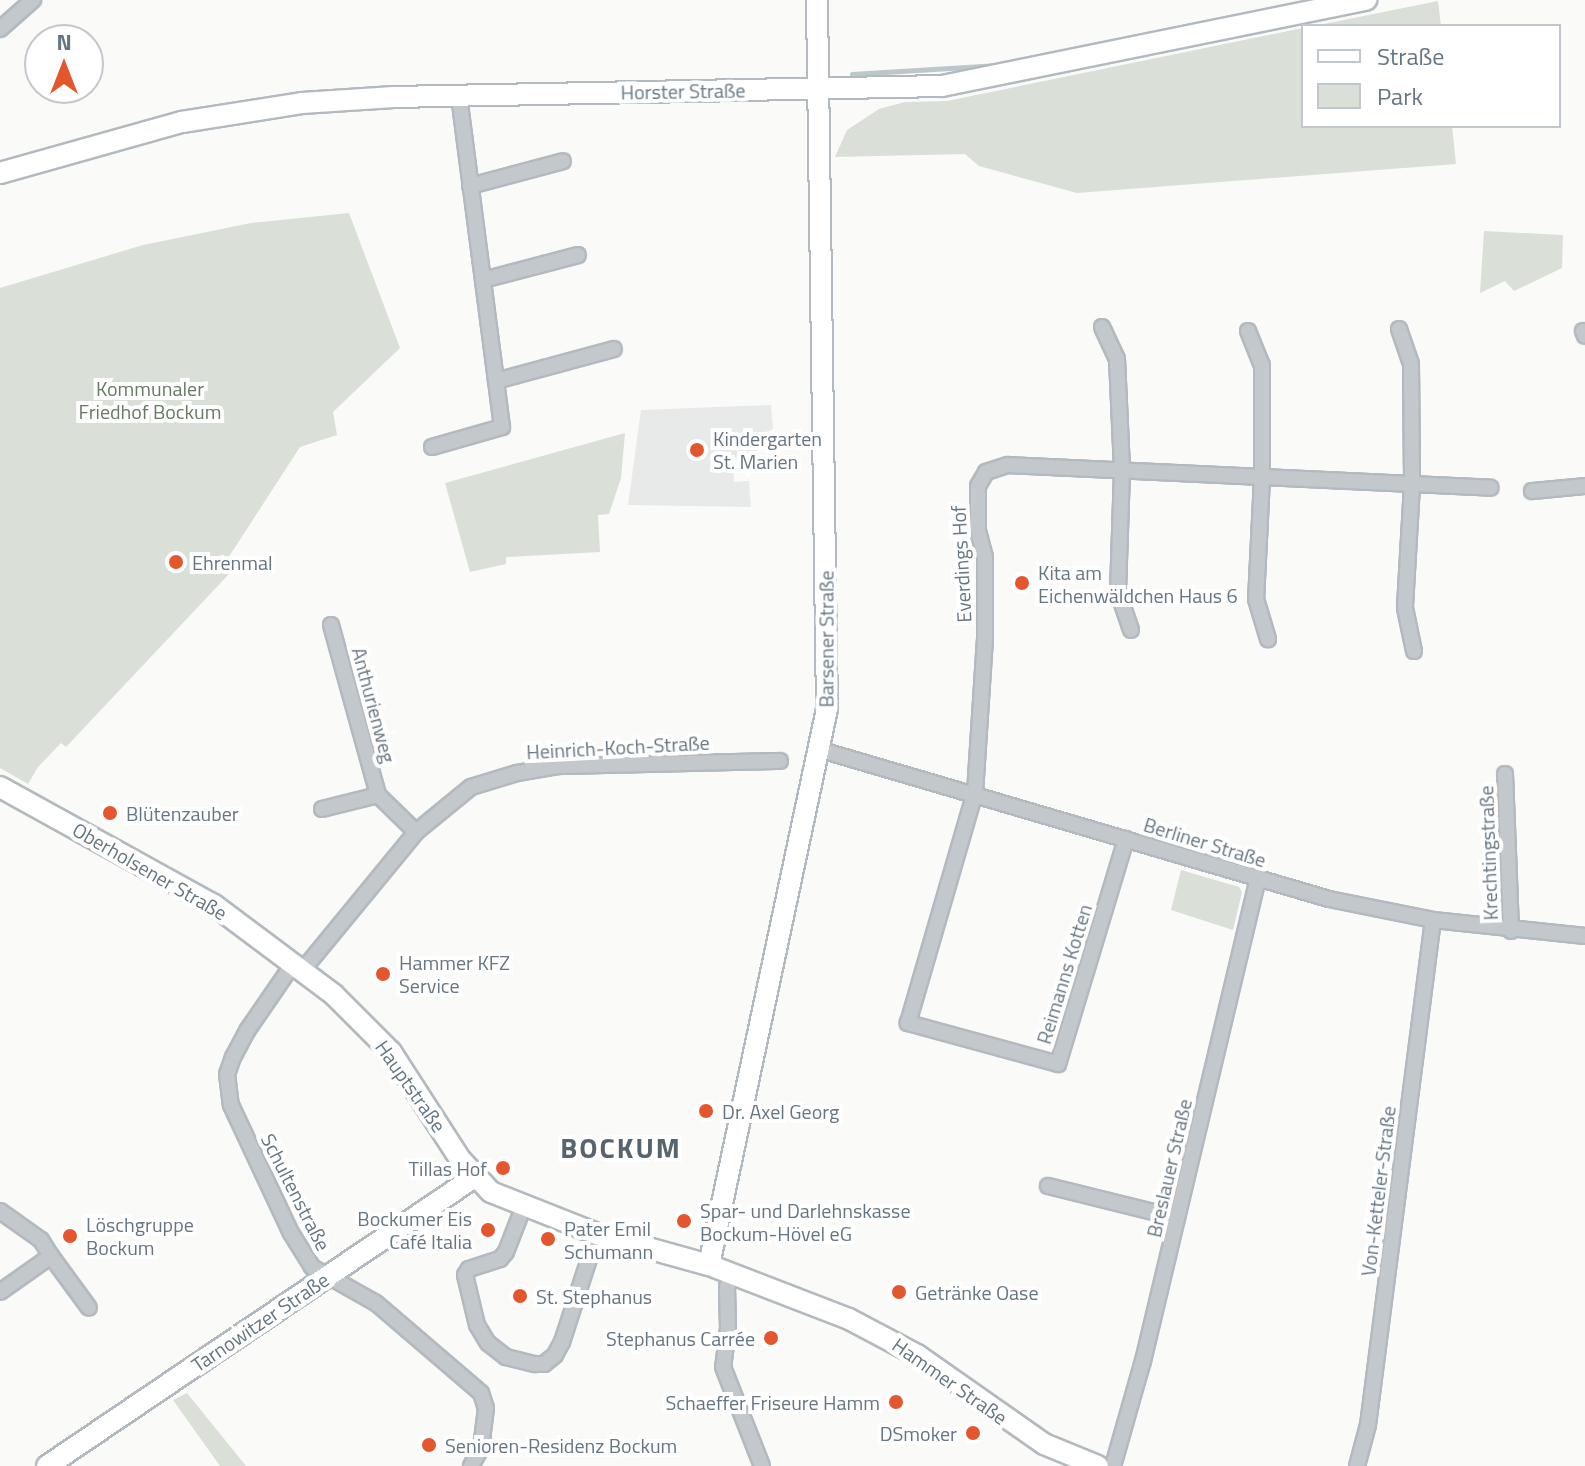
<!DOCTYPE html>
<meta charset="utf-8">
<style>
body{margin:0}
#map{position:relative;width:1585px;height:1466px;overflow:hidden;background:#fafaf8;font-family:"Titillium Web",sans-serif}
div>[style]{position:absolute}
.built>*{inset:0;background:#e8e9e9}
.green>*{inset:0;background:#dadfd7}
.stream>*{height:5px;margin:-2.5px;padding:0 2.5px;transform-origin:2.5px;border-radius:2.5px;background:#bbc7cb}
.roads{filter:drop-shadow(2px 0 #b3babf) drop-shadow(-2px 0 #b3babf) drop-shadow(0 2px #b3babf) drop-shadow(0 -2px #b3babf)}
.street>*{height:14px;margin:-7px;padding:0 7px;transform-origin:7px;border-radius:7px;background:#c3c8cc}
.secondary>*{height:20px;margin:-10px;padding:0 10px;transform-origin:10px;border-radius:10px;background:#fff}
.dots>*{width:22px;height:22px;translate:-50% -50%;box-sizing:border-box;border:4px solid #fff;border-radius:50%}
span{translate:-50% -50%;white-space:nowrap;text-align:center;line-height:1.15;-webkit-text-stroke:8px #fff;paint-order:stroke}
.street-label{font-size:20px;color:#657683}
.park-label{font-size:20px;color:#687a64}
.poi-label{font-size:20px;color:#657683}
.left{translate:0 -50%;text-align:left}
.right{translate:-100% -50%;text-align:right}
.district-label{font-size:28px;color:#57646e;font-weight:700;letter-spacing:2px}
.legend{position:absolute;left:1301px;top:24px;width:260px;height:104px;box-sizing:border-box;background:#fff;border:2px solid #c1c8cd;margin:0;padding:10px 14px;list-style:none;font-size:24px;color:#657683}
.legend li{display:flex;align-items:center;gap:16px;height:40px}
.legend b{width:40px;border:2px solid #c1c8cd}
.north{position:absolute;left:24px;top:24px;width:80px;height:80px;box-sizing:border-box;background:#fff;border:2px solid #c1c8cd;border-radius:50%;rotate:0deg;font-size:22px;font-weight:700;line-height:32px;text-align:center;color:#657683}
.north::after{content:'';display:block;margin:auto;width:28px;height:36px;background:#e4572e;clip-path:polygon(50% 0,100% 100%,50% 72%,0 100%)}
</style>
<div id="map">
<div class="built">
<div style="clip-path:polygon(771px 405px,773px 428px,757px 445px,757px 456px,733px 458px,734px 482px,749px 481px,751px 507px,628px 505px,641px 410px)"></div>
</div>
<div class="green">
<div style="clip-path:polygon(1438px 1px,1441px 26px,1314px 26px)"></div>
<div style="clip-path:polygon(1303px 28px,1303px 126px,1452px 126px,1456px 164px,1077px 193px,979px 166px,965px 154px,835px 157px,847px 130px,879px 109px,905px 102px,947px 101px)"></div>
<div style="clip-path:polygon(349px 213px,400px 348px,333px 412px,337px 435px,300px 447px,230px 555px,226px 562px,229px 574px,66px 747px,61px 743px,38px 767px,28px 784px,0 768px,0 288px,143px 245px,251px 223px)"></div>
<div style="clip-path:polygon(1484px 231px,1563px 235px,1562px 268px,1514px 291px,1505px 281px,1480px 293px)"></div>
<div style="clip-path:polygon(625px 433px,621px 478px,609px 514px,598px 515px,600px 552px,506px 557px,506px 564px,470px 572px,445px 483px)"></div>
<div style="clip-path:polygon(1181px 870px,1239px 887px,1242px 892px,1233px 930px,1171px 910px)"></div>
<div style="clip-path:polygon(187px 1393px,246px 1466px,220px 1466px,173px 1400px)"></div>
</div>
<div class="stream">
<div style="left:852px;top:74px;width:147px;rotate:-3.5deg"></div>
</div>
<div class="roads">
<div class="street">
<div style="left:0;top:29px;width:44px;rotate:-41.3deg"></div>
<div style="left:470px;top:186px;width:96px;rotate:-15deg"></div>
<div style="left:483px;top:280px;width:98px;rotate:-14.7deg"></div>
<div style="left:1102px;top:327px;width:35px;rotate:65deg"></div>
<div style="left:1117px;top:359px;width:112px;rotate:87.4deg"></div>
<div style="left:1122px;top:471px;width:121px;rotate:91.9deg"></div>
<div style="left:1118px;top:592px;width:40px;rotate:71.1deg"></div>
<div style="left:1399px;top:329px;width:37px;rotate:71deg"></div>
<div style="left:1411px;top:364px;width:121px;rotate:89.5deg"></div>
<div style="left:1412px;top:485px;width:123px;rotate:93.3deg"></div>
<div style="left:1405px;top:608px;width:44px;rotate:78.2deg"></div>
<div style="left:1248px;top:331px;width:37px;rotate:68deg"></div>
<div style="left:1262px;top:365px;width:113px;rotate:90deg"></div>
<div style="left:1262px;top:478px;width:121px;rotate:92.8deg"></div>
<div style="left:1256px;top:599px;width:42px;rotate:73.3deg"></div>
<div style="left:1583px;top:331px;width:5px;rotate:68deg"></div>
<div style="left:496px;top:381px;width:122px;rotate:-15.2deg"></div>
<div style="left:432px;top:447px;width:73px;rotate:-15.9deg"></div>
<div style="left:502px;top:427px;width:335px;rotate:-97.4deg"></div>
<div style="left:1532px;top:491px;width:53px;rotate:-5.4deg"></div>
<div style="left:331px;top:625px;width:176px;rotate:74.5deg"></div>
<div style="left:378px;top:795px;width:53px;rotate:44.2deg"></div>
<div style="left:821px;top:750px;width:529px;rotate:16.35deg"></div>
<div style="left:1329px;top:899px;width:106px;rotate:11.4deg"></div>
<div style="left:1433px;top:920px;width:153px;rotate:6deg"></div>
<div style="left:1505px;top:774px;width:157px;rotate:87.8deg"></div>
<div style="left:322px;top:809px;width:58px;rotate:-14deg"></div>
<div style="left:1126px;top:839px;width:235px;rotate:106.8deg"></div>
<div style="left:1058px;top:1064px;width:156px;rotate:-164.7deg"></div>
<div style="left:908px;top:1023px;width:240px;rotate:-73.8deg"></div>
<div style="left:975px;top:793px;width:154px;rotate:-86.3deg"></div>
<div style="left:985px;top:639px;width:82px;rotate:-90deg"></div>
<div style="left:985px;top:557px;width:28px;rotate:-105deg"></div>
<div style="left:978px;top:530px;width:44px;rotate:-90deg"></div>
<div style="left:978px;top:486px;width:16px;rotate:-60deg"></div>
<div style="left:986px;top:472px;width:23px;rotate:-18deg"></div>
<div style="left:1008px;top:465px;width:483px;rotate:2.7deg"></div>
<div style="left:293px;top:964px;width:81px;rotate:124.5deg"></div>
<div style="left:247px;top:1031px;width:30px;rotate:118deg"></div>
<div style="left:233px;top:1057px;width:18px;rotate:109deg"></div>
<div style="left:227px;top:1074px;width:31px;rotate:83deg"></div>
<div style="left:231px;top:1105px;width:141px;rotate:64.9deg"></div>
<div style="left:291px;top:1233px;width:40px;rotate:58deg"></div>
<div style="left:312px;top:1267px;width:73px;rotate:29.4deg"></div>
<div style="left:376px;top:1303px;width:138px;rotate:40.6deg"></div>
<div style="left:481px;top:1393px;width:16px;rotate:72deg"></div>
<div style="left:486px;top:1408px;width:40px;rotate:97.1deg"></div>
<div style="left:481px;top:1448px;width:21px;rotate:119deg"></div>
<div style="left:302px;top:971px;width:180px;rotate:-50.6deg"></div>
<div style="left:416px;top:832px;width:71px;rotate:-39.3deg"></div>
<div style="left:471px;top:787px;width:48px;rotate:-16.9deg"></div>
<div style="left:517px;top:773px;width:43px;rotate:-9.5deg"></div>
<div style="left:559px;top:766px;width:221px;rotate:-1.3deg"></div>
<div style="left:1048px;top:1186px;width:133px;rotate:13.9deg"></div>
<div style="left:523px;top:1208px;width:47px;rotate:111.1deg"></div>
<div style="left:506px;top:1252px;width:9px;rotate:131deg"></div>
<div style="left:500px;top:1259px;width:33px;rotate:162deg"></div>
<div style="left:469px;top:1269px;width:7px;rotate:124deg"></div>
<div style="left:465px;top:1275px;width:51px;rotate:76.5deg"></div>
<div style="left:477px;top:1325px;width:21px;rotate:59deg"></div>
<div style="left:488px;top:1343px;width:23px;rotate:38deg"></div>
<div style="left:506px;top:1357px;width:30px;rotate:14deg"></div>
<div style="left:535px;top:1364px;width:9px"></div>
<div style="left:544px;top:1364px;width:14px;rotate:-39deg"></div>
<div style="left:555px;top:1355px;width:15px;rotate:-62deg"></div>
<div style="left:562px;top:1342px;width:114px;rotate:-72deg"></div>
<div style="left:0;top:1211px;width:50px;rotate:35.3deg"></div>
<div style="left:41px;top:1240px;width:19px;rotate:58deg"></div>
<div style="left:51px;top:1256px;width:62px;rotate:144.8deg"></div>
<div style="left:51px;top:1256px;width:64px;rotate:53.8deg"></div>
<div style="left:732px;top:1274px;width:14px;rotate:111deg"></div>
<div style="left:727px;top:1287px;width:41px;rotate:88.6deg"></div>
<div style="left:728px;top:1328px;width:39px;rotate:97deg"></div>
<div style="left:723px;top:1367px;width:106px;rotate:68.5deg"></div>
<div style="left:1113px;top:1466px;width:109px;rotate:-74.1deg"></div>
<div style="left:1143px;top:1361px;width:496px;rotate:-76.6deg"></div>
<div style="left:1357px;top:1466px;width:42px;rotate:-75deg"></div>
<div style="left:1368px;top:1425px;width:509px;rotate:-82.67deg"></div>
</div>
<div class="secondary">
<div style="left:0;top:173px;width:189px;rotate:-15.7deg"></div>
<div style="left:182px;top:122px;width:121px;rotate:-9deg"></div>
<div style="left:302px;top:103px;width:92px;rotate:-3.7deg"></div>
<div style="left:394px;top:97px;width:548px;rotate:-1.15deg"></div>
<div style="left:942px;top:86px;width:433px;rotate:-11.5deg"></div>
<div style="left:0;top:787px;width:244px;rotate:28.9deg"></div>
<div style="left:214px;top:905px;width:149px;rotate:36.8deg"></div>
<div style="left:333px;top:994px;width:82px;rotate:45deg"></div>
<div style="left:391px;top:1052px;width:127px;rotate:57.2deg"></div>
<div style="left:460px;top:1159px;width:45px;rotate:46.8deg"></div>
<div style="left:491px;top:1192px;width:114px;rotate:21.6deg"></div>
<div style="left:597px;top:1234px;width:116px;rotate:15.5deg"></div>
<div style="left:709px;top:1265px;width:150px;rotate:21.1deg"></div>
<div style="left:849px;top:1319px;width:77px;rotate:27.9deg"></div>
<div style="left:917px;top:1355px;width:155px;rotate:35deg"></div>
<div style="left:1044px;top:1444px;width:58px;rotate:22.2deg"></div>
<div style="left:709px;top:1265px;width:568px;rotate:-78.02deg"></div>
<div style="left:827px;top:709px;width:709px;rotate:-90.81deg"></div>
<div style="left:47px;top:1466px;width:514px;rotate:-34.06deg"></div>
</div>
</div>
<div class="dots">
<div style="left:697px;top:450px;background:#e4572e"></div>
<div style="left:176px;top:562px;background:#e4572e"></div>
<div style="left:1022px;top:583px;background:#e4572e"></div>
<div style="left:110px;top:813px;background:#e4572e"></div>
<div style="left:383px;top:974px;background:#e4572e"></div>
<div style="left:706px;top:1111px;background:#e4572e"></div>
<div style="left:503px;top:1168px;background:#e4572e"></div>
<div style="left:684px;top:1221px;background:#e4572e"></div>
<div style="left:488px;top:1230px;background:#e4572e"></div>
<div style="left:70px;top:1236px;background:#e4572e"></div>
<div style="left:548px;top:1239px;background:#e4572e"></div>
<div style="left:899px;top:1292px;background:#e4572e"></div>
<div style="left:520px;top:1296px;background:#e4572e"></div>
<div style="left:771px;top:1338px;background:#e4572e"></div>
<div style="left:896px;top:1402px;background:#e4572e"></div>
<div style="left:973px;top:1433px;background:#e4572e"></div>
<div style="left:429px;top:1445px;background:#e4572e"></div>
</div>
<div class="street-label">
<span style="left:683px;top:91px;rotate:-1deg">Horster Straße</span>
<span style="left:961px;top:564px;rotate:-93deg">Everdings Hof</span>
<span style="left:826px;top:639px;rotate:-90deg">Barsener Straße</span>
<span style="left:374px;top:705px;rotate:75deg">Anthurienweg</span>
<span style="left:618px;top:747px;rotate:-3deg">Heinrich-Koch-Straße</span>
<span style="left:1205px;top:842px;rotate:17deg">Berliner Straße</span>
<span style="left:1488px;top:853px;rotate:-92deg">Krechtingstraße</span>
<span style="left:150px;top:871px;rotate:30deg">Oberholsener Straße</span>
<span style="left:1064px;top:974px;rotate:-73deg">Reimanns Kotten</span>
<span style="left:411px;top:1086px;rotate:55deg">Hauptstraße</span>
<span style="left:1169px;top:1168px;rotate:-77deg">Breslauer Straße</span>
<span style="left:1378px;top:1191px;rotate:-83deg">Von-Ketteler-Straße</span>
<span style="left:296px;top:1192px;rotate:63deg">Schultenstraße</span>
<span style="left:260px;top:1322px;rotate:-34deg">Tarnowitzer Straße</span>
<span style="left:950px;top:1381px;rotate:35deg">Hammer Straße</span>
</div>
<div class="park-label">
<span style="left:150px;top:400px">Kommunaler<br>Friedhof Bockum</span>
</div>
<div class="poi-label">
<span class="left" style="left:713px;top:450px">Kindergarten<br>St. Marien</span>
<span class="left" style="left:192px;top:562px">Ehrenmal</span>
<span class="left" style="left:1038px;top:584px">Kita am<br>Eichenwäldchen Haus 6</span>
<span class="left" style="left:126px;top:813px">Blütenzauber</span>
<span class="left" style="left:399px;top:974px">Hammer KFZ<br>Service</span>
<span class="left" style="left:722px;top:1111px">Dr. Axel Georg</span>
<span class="right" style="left:487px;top:1168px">Tillas Hof</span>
<span class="left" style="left:700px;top:1222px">Spar- und Darlehnskasse<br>Bockum-Hövel eG</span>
<span class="right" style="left:472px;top:1230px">Bockumer Eis<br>Café Italia</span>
<span class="left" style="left:86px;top:1236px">Löschgruppe<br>Bockum</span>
<span class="left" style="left:564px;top:1240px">Pater Emil<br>Schumann</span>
<span class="left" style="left:915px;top:1292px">Getränke Oase</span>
<span class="left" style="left:536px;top:1296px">St. Stephanus</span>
<span class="right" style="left:755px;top:1338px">Stephanus Carrée</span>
<span class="right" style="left:880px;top:1402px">Schaeffer Friseure Hamm</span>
<span class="right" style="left:957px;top:1433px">DSmoker</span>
<span class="left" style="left:445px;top:1445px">Senioren-Residenz Bockum</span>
</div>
<div class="district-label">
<span style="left:621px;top:1148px">BOCKUM</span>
</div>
<ul class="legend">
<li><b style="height:10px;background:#fff"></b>Straße</li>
<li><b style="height:22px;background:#dadfd7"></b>Park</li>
</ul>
<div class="north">N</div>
</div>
